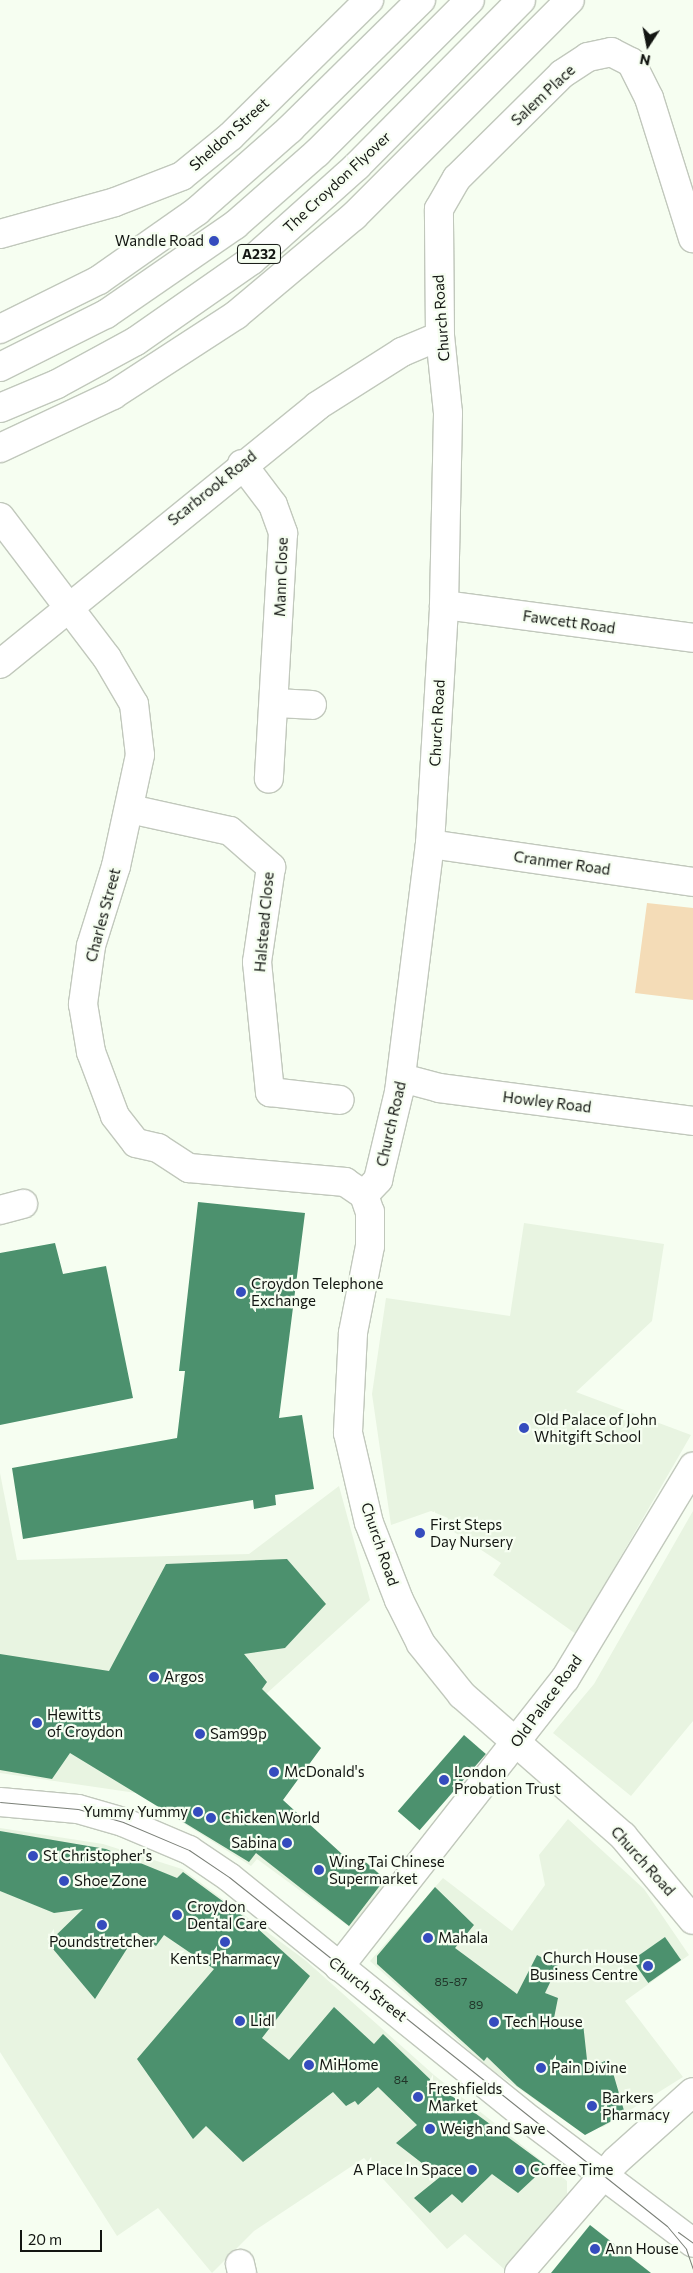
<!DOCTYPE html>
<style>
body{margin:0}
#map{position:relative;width:693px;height:2273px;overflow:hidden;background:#f6fef1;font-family:Commissioner,sans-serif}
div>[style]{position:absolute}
.built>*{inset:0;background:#e8f4e1}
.green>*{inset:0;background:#f4dcb7}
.building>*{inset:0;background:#4c916e;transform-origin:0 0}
.roads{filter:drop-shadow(1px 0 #c1c8bc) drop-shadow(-1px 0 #c1c8bc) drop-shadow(0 1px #c1c8bc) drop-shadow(0 -1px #c1c8bc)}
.street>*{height:28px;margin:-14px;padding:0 14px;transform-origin:14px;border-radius:14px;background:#fff}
.secondary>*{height:28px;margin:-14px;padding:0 14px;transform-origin:14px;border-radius:14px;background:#fff}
.primary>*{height:28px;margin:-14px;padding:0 14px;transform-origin:14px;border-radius:14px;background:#fff}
.highway>*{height:28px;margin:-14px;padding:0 14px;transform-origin:14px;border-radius:14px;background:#fff}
.tram>*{height:1px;margin:-0.5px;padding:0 0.5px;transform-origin:0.5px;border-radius:0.5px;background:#7b8078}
.dots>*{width:14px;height:14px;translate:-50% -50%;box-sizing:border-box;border:2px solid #f6fef1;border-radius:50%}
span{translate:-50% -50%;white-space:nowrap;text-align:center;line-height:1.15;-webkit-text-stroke:4.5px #f6fef1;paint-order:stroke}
.number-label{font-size:12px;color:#213529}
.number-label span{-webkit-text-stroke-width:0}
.shield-label span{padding:1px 4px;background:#f6fef1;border:1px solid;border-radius:4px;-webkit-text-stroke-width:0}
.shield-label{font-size:14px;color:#131612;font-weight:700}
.street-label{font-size:15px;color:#131612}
.poi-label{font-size:15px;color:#131612}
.right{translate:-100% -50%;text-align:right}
.left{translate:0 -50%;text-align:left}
.north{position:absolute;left:623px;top:20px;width:50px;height:50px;-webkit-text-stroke:4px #f6fef1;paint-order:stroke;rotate:191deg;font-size:14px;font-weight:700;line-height:20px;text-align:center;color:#131612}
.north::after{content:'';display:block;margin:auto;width:18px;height:22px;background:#131612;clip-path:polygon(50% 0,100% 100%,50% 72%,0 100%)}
.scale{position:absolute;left:20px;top:2230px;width:82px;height:22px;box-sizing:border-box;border:2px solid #131612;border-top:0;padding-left:6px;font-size:15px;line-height:18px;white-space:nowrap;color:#131612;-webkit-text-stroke:4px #f6fef1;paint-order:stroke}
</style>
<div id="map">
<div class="built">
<div style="clip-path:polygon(524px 1223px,664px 1244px,652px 1321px,576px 1392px,691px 1435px,576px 1634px,493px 1575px,501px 1563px,445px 1526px,448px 1518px,431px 1511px,391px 1525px,372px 1394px,386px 1298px,510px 1316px)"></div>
<div style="clip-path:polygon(0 1473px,17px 1560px,249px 1554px,339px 1486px,370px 1600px,266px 1694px,321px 1748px,274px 1811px,354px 1865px,361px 1858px,388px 1880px,351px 1928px,257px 1859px,251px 1866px,136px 1793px,0 1773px)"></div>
<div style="clip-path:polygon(693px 1511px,693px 1721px,631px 1796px,553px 1733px,594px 1684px)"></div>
<div style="clip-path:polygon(568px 1819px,644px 1889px,689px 1955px,625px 2001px,683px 2077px,603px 2127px,577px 2129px,485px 2065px,370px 1961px,443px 1878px,512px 1931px,545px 1885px,539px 1855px)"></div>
<div style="clip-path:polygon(0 1828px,103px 1844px,182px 1869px,305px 1960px,434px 2075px,567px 2181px,567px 2194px,504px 2269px,465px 2234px,447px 2249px,364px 2158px,254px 2231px,212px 2273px,158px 2208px,117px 2236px,0 2052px)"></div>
</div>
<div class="green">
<div style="clip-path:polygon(647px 903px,693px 908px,693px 1000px,635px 993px)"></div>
</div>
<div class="building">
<div style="clip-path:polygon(198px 1202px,305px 1213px,279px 1418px,302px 1415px,314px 1489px,275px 1495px,276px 1505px,254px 1509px,253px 1500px,23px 1539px,12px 1468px,177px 1438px,185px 1371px,179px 1371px)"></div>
<div style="clip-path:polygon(55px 1243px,63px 1274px,106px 1266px,133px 1398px,0 1425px,0 1253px)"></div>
<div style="clip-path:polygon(287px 1559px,326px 1604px,285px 1648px,244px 1654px,267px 1682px,262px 1689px,321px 1748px,283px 1800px,354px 1865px,361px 1858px,385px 1879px,349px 1926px,256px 1853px,249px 1862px,70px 1753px,52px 1779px,0 1770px,0 1654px,109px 1671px,166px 1564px)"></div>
<div style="left:464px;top:1735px;width:29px;height:101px;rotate:41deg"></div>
<div style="clip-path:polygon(0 1831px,106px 1849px,177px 1878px,183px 1872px,247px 1919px,310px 1976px,262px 2038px,289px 2060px,334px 2007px,374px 2044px,383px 2034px,434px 2083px,547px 2166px,518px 2193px,492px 2174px,462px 2203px,452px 2194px,430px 2213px,414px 2198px,440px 2177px,396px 2143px,417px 2125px,378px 2087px,358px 2105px,355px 2101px,346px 2106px,333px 2092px,243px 2162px,206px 2126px,193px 2139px,137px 2059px,214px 1969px,164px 1935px,156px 1946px,137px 1933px,95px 1999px,48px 1943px,83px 1909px,54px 1913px,0 1891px)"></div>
<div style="clip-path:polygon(435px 1887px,474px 1925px,455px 1948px,517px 1994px,537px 1955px,558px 1966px,545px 1993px,558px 1998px,554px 2018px,583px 2023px,588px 2069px,609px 2059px,625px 2114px,585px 2135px,517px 2086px,487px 2057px,484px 2061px,377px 1964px,377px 1956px)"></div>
<div style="left:665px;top:1937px;width:28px;height:40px;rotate:55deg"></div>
<div style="clip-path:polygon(590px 2225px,651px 2273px,551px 2273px)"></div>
</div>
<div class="roads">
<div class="street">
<div style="left:0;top:234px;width:119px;rotate:-15.5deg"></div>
<div style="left:115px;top:202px;width:72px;rotate:-21.2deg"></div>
<div style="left:182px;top:176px;width:63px;rotate:-39.2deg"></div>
<div style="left:231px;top:136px;width:194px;rotate:-44.6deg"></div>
<div style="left:242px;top:464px;width:51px;rotate:52.9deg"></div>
<div style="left:273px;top:505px;width:30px;rotate:70deg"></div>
<div style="left:283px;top:533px;width:246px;rotate:93.3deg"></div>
<div style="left:0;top:517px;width:177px;rotate:52.8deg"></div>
<div style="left:107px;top:658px;width:53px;rotate:59.6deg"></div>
<div style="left:134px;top:704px;width:51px;rotate:83.3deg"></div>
<div style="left:140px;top:755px;width:114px;rotate:102.2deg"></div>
<div style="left:116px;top:866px;width:84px;rotate:107.4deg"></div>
<div style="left:91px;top:946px;width:59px;rotate:97.9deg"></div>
<div style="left:83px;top:1004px;width:49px;rotate:80.5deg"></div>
<div style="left:91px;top:1052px;width:68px;rotate:69.4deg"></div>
<div style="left:115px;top:1116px;width:34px;rotate:52deg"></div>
<div style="left:136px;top:1143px;width:23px;rotate:13deg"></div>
<div style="left:158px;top:1148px;width:37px;rotate:33deg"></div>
<div style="left:189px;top:1168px;width:157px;rotate:5.1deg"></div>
<div style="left:345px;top:1182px;width:23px;rotate:34deg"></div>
<div style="left:444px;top:605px;width:251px;rotate:7.5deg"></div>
<div style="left:0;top:664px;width:409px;rotate:-39.1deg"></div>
<div style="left:317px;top:406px;width:101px;rotate:-32.4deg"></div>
<div style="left:402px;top:352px;width:41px;rotate:-22.8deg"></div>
<div style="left:276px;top:703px;width:36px;rotate:3deg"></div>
<div style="left:130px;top:809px;width:102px;rotate:12.4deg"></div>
<div style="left:230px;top:831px;width:55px;rotate:41.3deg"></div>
<div style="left:271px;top:867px;width:96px;rotate:98.4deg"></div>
<div style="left:257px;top:962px;width:131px;rotate:84.3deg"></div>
<div style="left:270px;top:1092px;width:70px;rotate:6.5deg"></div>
<div style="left:430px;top:844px;width:266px;rotate:8.2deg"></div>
<div style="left:402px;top:1078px;width:38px;rotate:15deg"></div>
<div style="left:439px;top:1088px;width:256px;rotate:7.4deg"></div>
<div style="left:364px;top:1195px;width:21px;rotate:-47deg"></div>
<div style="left:378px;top:1180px;width:90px;rotate:-76.6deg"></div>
<div style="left:399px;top:1092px;width:250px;rotate:-82.9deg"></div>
<div style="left:430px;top:844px;width:239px;rotate:-86.6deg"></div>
<div style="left:444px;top:605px;width:192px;rotate:-88.8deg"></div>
<div style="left:448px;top:413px;width:77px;rotate:-95.9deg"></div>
<div style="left:440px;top:336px;width:127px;rotate:-90.5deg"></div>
<div style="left:439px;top:209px;width:36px;rotate:-60deg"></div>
<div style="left:457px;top:178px;width:148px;rotate:-44.7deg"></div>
<div style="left:562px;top:74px;width:31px;rotate:-33deg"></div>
<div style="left:588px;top:57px;width:24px;rotate:-12deg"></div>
<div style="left:611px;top:52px;width:22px;rotate:27deg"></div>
<div style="left:631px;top:62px;width:40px;rotate:63.4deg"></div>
<div style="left:649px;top:98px;width:147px;rotate:72.6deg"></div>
<div style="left:364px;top:1195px;width:18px;rotate:71deg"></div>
<div style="left:370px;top:1212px;width:34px;rotate:90deg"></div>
<div style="left:370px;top:1246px;width:89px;rotate:101.1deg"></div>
<div style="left:353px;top:1333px;width:100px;rotate:92.9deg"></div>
<div style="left:348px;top:1433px;width:92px;rotate:76.9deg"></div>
<div style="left:369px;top:1523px;width:83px;rotate:68.7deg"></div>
<div style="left:399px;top:1600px;width:49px;rotate:63.4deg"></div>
<div style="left:421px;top:1644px;width:65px;rotate:51.2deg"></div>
<div style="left:462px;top:1695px;width:214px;rotate:41.2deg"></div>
<div style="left:623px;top:1836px;width:109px;rotate:50.2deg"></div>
<div style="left:0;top:1210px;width:24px;rotate:-15deg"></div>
<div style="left:0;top:1802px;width:78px;rotate:5.1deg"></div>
<div style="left:78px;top:1809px;width:47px;rotate:16.1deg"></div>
<div style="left:123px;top:1822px;width:72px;rotate:23deg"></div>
<div style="left:189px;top:1850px;width:48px;rotate:34deg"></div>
<div style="left:229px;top:1877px;width:387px;rotate:38.9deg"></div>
<div style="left:530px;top:2120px;width:204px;rotate:37deg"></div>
<div style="left:339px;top:1967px;width:366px;rotate:-51.9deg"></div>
<div style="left:565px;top:1679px;width:248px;rotate:-58.9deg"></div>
<div style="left:240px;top:2264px;width:9px;rotate:77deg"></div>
</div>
<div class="secondary">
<div style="left:519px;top:2273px;width:148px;rotate:-49.1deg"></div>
<div style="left:616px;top:2161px;width:103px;rotate:-41.9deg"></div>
</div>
<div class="primary">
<div style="left:0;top:329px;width:110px;rotate:-26.3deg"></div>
<div style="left:99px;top:280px;width:120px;rotate:-35.1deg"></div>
<div style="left:197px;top:211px;width:124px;rotate:-41.4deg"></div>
<div style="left:290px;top:129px;width:184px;rotate:-44.6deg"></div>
</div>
<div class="highway">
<div style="left:0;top:367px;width:119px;rotate:-26.6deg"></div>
<div style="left:106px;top:314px;width:157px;rotate:-34.6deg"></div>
<div style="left:235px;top:225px;width:109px;rotate:-41.3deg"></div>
<div style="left:317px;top:153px;width:216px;rotate:-45deg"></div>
<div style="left:0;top:408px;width:62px;rotate:-22.8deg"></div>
<div style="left:57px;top:384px;width:90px;rotate:-28.6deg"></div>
<div style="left:136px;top:341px;width:141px;rotate:-34.9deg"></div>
<div style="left:252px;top:260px;width:141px;rotate:-41.8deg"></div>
<div style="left:357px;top:166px;width:233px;rotate:-45.3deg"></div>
<div style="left:0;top:448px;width:125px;rotate:-25.1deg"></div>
<div style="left:113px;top:395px;width:147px;rotate:-33deg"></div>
<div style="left:236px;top:315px;width:154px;rotate:-40deg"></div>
<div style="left:354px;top:216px;width:305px;rotate:-45deg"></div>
</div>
</div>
<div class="tram">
<div style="left:0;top:1802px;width:78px;rotate:5.1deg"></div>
<div style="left:78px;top:1809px;width:47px;rotate:16.1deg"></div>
<div style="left:123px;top:1822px;width:72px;rotate:23deg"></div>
<div style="left:189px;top:1850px;width:48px;rotate:34deg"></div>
<div style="left:229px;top:1877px;width:560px;rotate:38.55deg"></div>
<div style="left:667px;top:2226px;width:30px;rotate:50deg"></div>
<div style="left:686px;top:2249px;width:21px;rotate:71deg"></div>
<div style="left:678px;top:2232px;width:19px;rotate:36deg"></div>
</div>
<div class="dots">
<div style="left:214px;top:241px;background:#354cbe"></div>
<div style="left:241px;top:1292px;background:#354cbe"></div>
<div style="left:524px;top:1428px;background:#354cbe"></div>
<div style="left:420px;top:1533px;background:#354cbe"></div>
<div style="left:154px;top:1677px;background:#354cbe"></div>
<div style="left:37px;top:1723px;background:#354cbe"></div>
<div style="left:200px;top:1734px;background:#354cbe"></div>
<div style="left:274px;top:1772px;background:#354cbe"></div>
<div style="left:444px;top:1780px;background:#354cbe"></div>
<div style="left:198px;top:1812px;background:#354cbe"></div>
<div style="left:211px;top:1818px;background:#354cbe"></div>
<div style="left:287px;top:1843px;background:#354cbe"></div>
<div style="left:33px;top:1856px;background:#354cbe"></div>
<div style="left:319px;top:1870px;background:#354cbe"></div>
<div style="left:64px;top:1881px;background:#354cbe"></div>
<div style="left:177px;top:1915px;background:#354cbe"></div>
<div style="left:102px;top:1925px;background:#354cbe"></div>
<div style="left:428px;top:1938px;background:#354cbe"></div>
<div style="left:225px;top:1942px;background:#354cbe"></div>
<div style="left:648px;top:1966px;background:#354cbe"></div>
<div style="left:240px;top:2021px;background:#354cbe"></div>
<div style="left:494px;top:2022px;background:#354cbe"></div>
<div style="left:309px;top:2065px;background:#354cbe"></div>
<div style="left:541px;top:2068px;background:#354cbe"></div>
<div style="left:418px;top:2097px;background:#354cbe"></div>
<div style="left:592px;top:2106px;background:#354cbe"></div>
<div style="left:430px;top:2129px;background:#354cbe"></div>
<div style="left:472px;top:2170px;background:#354cbe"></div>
<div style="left:520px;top:2170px;background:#354cbe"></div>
<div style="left:595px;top:2249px;background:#354cbe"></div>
</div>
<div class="number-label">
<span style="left:451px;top:1982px">85-87</span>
<span style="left:476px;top:2005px">89</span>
<span style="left:401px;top:2080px">84</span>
</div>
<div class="shield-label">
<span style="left:259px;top:254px">A232</span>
</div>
<div class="street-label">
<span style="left:543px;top:95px;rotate:-43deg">Salem Place</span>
<span style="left:229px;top:134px;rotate:-42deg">Sheldon Street</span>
<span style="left:337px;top:182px;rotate:-43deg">The Croydon Flyover</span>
<span style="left:441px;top:318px;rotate:-94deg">Church Road</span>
<span style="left:212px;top:488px;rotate:-39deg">Scarbrook Road</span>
<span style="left:281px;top:577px;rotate:-88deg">Mann Close</span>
<span style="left:569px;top:622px;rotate:8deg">Fawcett Road</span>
<span style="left:437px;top:723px;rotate:-87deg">Church Road</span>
<span style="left:562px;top:863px;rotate:8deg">Cranmer Road</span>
<span style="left:103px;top:915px;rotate:-75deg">Charles Street</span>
<span style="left:264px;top:922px;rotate:-85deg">Halstead Close</span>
<span style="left:547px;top:1102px;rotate:7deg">Howley Road</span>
<span style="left:391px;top:1124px;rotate:-77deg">Church Road</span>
<span style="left:380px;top:1544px;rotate:71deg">Church Road</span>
<span style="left:546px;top:1701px;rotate:-54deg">Old Palace Road</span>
<span style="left:643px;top:1861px;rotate:48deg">Church Road</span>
<span style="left:368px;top:1989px;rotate:38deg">Church Street</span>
</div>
<div class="poi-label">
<span class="right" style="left:204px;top:241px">Wandle Road</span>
<span class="left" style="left:251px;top:1292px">Croydon Telephone<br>Exchange</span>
<span class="left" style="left:534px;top:1428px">Old Palace of John<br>Whitgift School</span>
<span class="left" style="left:430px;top:1533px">First Steps<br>Day Nursery</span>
<span class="left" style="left:164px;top:1677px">Argos</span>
<span class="left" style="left:47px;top:1723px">Hewitts<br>of Croydon</span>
<span class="left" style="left:210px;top:1734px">Sam99p</span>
<span class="left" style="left:454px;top:1780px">London<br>Probation Trust</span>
<span class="left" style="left:284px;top:1772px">McDonald's</span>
<span class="right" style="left:188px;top:1812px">Yummy Yummy</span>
<span class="left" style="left:221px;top:1818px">Chicken World</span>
<span class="right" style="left:277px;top:1843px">Sabina</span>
<span class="left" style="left:43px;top:1856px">St Christopher's</span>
<span class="left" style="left:329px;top:1870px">Wing Tai Chinese<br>Supermarket</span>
<span class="left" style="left:74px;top:1881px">Shoe Zone</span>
<span class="left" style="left:187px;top:1915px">Croydon<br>Dental Care</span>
<span class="left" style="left:438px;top:1938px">Mahala</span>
<span style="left:102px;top:1942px">Poundstretcher</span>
<span class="right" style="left:638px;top:1966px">Church House<br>Business Centre</span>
<span style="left:225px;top:1959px">Kents Pharmacy</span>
<span class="left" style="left:250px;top:2021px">Lidl</span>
<span class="left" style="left:504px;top:2022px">Tech House</span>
<span class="left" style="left:319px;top:2065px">MiHome</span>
<span class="left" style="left:551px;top:2068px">Pain Divine</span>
<span class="left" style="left:428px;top:2097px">Freshfields<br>Market</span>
<span class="left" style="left:602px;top:2106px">Barkers<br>Pharmacy</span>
<span class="left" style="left:440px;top:2129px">Weigh and Save</span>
<span class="right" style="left:462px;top:2170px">A Place In Space</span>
<span class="left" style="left:530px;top:2170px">Coffee Time</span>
<span class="left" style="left:605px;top:2249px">Ann House</span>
</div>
<div class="north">N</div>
<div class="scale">20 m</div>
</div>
